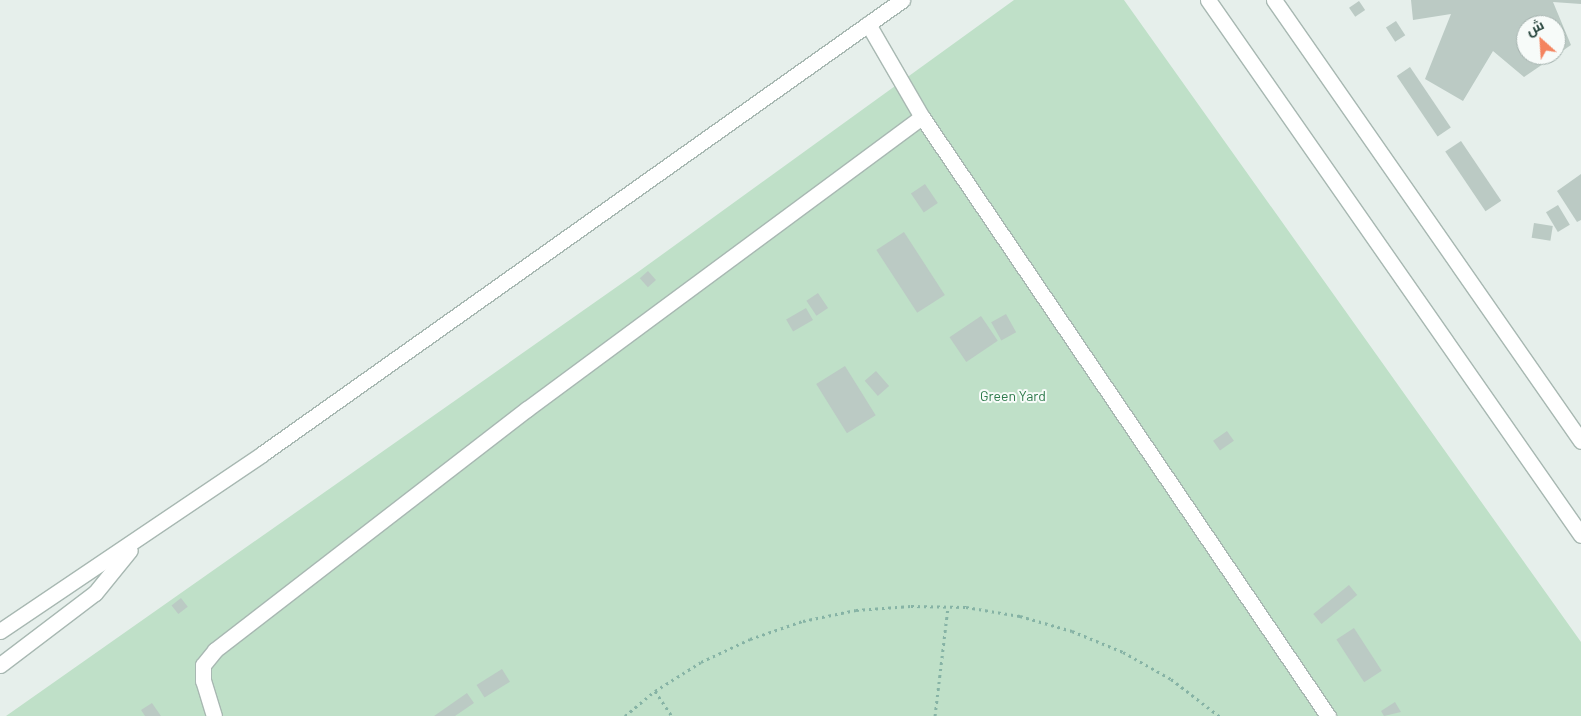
<!DOCTYPE html>
<meta charset="utf-8">
<style>
body{margin:0}
#map{position:relative;width:1581px;height:716px;overflow:hidden;background:#e6efeb;font-family:Barlow,Cairo,sans-serif}
div>[style]{position:absolute}
.green>*{inset:0;background:#bfe0c8}
.building>*{inset:0;background:#bbcac4;transform-origin:0 0}
.path>*{height:3px;margin-top:-1.5px;transform-origin:0;background:repeating-linear-gradient(90deg,#86b3a5 0 2.5px,transparent 0 6.5px)}
.roads{filter:drop-shadow(1px 0 #a8b8b2) drop-shadow(-1px 0 #a8b8b2) drop-shadow(0 1px #a8b8b2) drop-shadow(0 -1px #a8b8b2)}
.minor>*{height:15px;margin:-7.5px;padding:0 7.5px;transform-origin:7.5px;border-radius:7.5px;background:#fff}
span{translate:-50% -50%;white-space:nowrap;text-align:center;line-height:1.15;-webkit-text-stroke:4px #f7fbf9;paint-order:stroke}
.park-label{font-size:14px;color:#2d7a4b}
.north{position:absolute;left:1516px;top:15px;width:50px;height:50px;box-sizing:border-box;background:#f7fbf9;border:1px solid #a3b1ad;border-radius:50%;rotate:334deg;font-size:14px;font-weight:700;line-height:20px;text-align:center;color:#24423a}
.north::after{content:'';display:block;margin:auto;width:18px;height:22px;background:#f4845f;clip-path:polygon(50% 0,100% 100%,50% 72%,0 100%)}
</style>
<div id="map">
<div class="green">
<div style="clip-path:polygon(1014px 0,1124px 0,1581px 642px,1581px 716px,6px 716px,638px 272px)"></div>
</div>
<div class="building">
<div style="clip-path:polygon(evenodd,1411px 0,1581px 0,1581px 4px,1553px 2px,1571px 45px,1524px 77px,1493px 51px,1463px 101px,1425px 79px,1451px 14px,1413px 20px,1411px 0,1526px 25px,1556px 25px,1556px 55px,1526px 55px,1526px 25px)"></div>
<div style="left:1359px;top:1px;width:11px;height:12px;rotate:56deg"></div>
<div style="left:1396px;top:21px;width:17px;height:12px;rotate:57deg"></div>
<div style="left:1410px;top:67px;width:73px;height:16px;rotate:56deg"></div>
<div style="left:1461px;top:141px;width:72px;height:19px;rotate:56deg"></div>
<div style="clip-path:polygon(1581px 174px,1581px 220px,1577px 222px,1557px 191px)"></div>
<div style="left:925px;top:184px;width:23px;height:17px;rotate:56deg"></div>
<div style="left:1558px;top:205px;width:23px;height:14px;rotate:59deg"></div>
<div style="left:1534px;top:223px;width:19px;height:15px;rotate:9deg"></div>
<div style="left:904px;top:232px;width:75px;height:33px;rotate:57deg"></div>
<div style="left:648px;top:271px;width:12px;height:11px;rotate:48deg"></div>
<div style="left:818px;top:293px;width:18px;height:14px;rotate:56deg"></div>
<div style="left:806px;top:308px;width:14px;height:23px;rotate:60deg"></div>
<div style="left:1006px;top:314px;width:21px;height:17px;rotate:61deg"></div>
<div style="left:981px;top:316px;width:30px;height:38px;rotate:56deg"></div>
<div style="left:845px;top:366px;width:58px;height:34px;rotate:58deg"></div>
<div style="left:876px;top:371px;width:20px;height:15px;rotate:49deg"></div>
<div style="left:1227px;top:431px;width:12px;height:17px;rotate:55deg"></div>
<div style="left:1349px;top:585px;width:13px;height:46px;rotate:51deg"></div>
<div style="left:181px;top:598px;width:11px;height:12px;rotate:52deg"></div>
<div style="left:1354px;top:628px;width:51px;height:21px;rotate:57deg"></div>
<div style="left:502px;top:669px;width:15px;height:30px;rotate:58deg"></div>
<div style="clip-path:polygon(467px 693px,474px 703px,455px 716px,434px 716px)"></div>
<div style="clip-path:polygon(1395px 702px,1401px 712px,1384px 716px,1381px 711px)"></div>
<div style="clip-path:polygon(152px 703px,161px 716px,145px 716px,141px 710px)"></div>
</div>
<div class="path">
<div style="left:655px;top:691px;width:30px;rotate:56deg"></div>
<div style="left:625px;top:716px;width:39px;rotate:-40deg"></div>
<div style="left:655px;top:691px;width:54px;rotate:-32.2deg"></div>
<div style="left:701px;top:662px;width:54px;rotate:-25.1deg"></div>
<div style="left:750px;top:639px;width:56px;rotate:-18.8deg"></div>
<div style="left:803px;top:621px;width:54px;rotate:-11.7deg"></div>
<div style="left:856px;top:610px;width:55px;rotate:-4.2deg"></div>
<div style="left:911px;top:606px;width:55px;rotate:1deg"></div>
<div style="left:966px;top:607px;width:55px;rotate:9.5deg"></div>
<div style="left:1020px;top:616px;width:54px;rotate:16.1deg"></div>
<div style="left:1072px;top:631px;width:55px;rotate:22.4deg"></div>
<div style="left:1123px;top:652px;width:55px;rotate:29.4deg"></div>
<div style="left:1171px;top:679px;width:61px;rotate:37.6deg"></div>
<div style="left:935px;top:716px;width:110px;rotate:-83.2deg"></div>
</div>
<div class="roads">
<div class="minor">
<div style="left:1208px;top:0;width:652px;rotate:55.12deg"></div>
<div style="left:1274px;top:0;width:537px;rotate:55.16deg"></div>
<div style="left:868px;top:24px;width:108px;rotate:59.9deg"></div>
<div style="left:922px;top:117px;width:724px;rotate:55.87deg"></div>
<div style="left:0;top:631px;width:316px;rotate:-34deg"></div>
<div style="left:262px;top:454px;width:785px;rotate:-35.35deg"></div>
<div style="left:0;top:665px;width:119px;rotate:-37.2deg"></div>
<div style="left:95px;top:593px;width:55px;rotate:-50.9deg"></div>
<div style="left:214px;top:716px;width:37px;rotate:-107deg"></div>
<div style="left:203px;top:681px;width:16px;rotate:-90deg"></div>
<div style="left:203px;top:665px;width:19px;rotate:-51deg"></div>
<div style="left:215px;top:650px;width:394px;rotate:-37.7deg"></div>
<div style="left:527px;top:409px;width:491px;rotate:-36.5deg"></div>
</div>
</div>
<div class="park-label">
<span style="left:1013px;top:396px">Green Yard</span>
</div>
<div class="north">ش</div>
</div>
